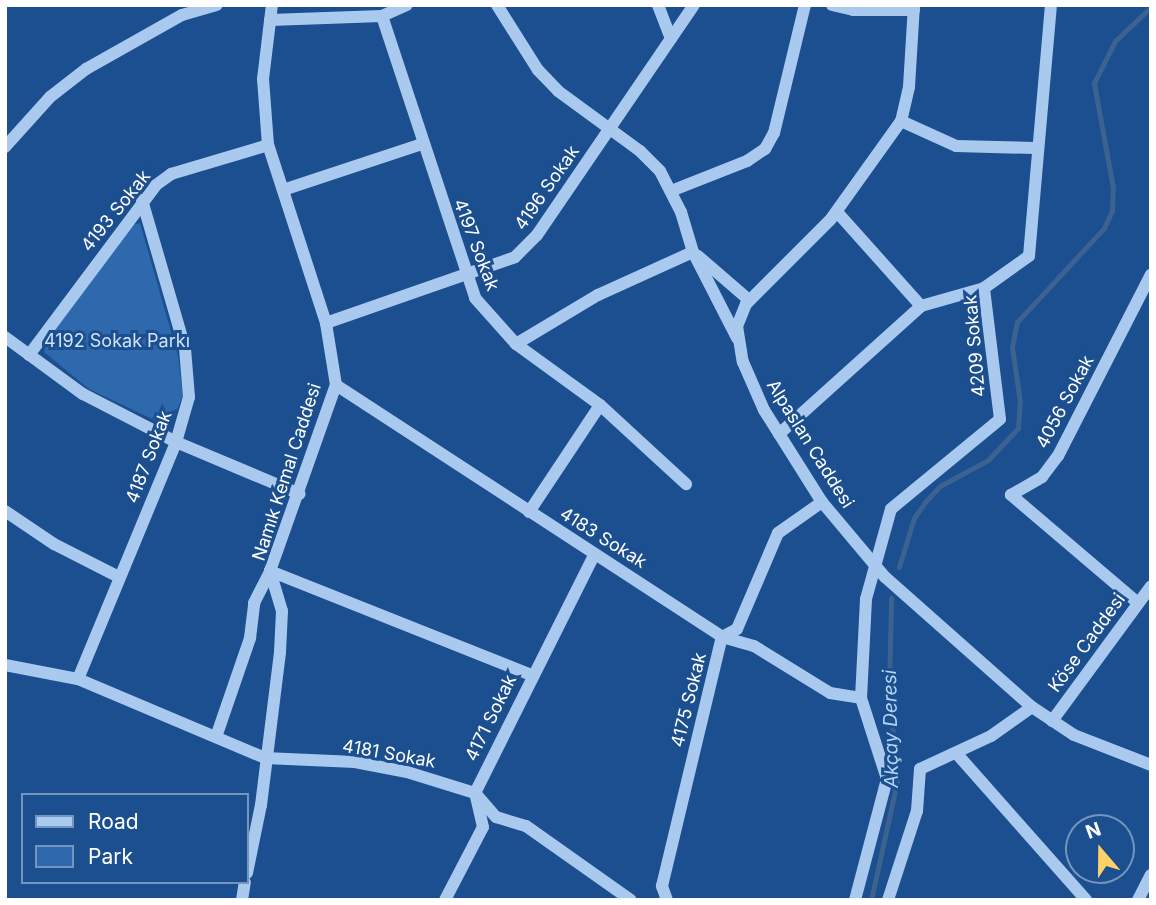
<!DOCTYPE html>
<meta charset="utf-8">
<style>
body{margin:0}
#map{position:relative;width:1156px;height:905px;overflow:hidden;background:#1b4f8f;font-family:Inter,sans-serif}
div>[style]{position:absolute}
.green>*{inset:0;background:#2e69ad}
.stream>*{height:5px;margin:-2.5px;padding:0 2.5px;transform-origin:2.5px;border-radius:2.5px;background:#3c6290}
.minor>*{height:12px;margin:-6px;padding:0 6px;transform-origin:6px;border-radius:6px;background:#a9c9ee}
span{translate:-50% -50%;white-space:nowrap;text-align:center;line-height:1.15;-webkit-text-stroke:6px #1b4f8f;paint-order:stroke}
.street-label{font-size:18px;color:#fff}
.park-label{font-size:18px;color:#cfe3fa}
.water-label{font-size:19px;color:#b5d3f5;font-style:italic}
.frame{position:absolute;inset:0;border:7px solid #fff;pointer-events:none}
.legend{position:absolute;left:21px;top:793px;width:228px;height:91px;box-sizing:border-box;background:#1b4f8f;border:2px solid #7695bc;margin:0;padding:9px 12px;list-style:none;font-size:21px;color:#fff}
.legend li{display:flex;align-items:center;gap:14px;height:35px}
.legend b{width:35px;border:2px solid #7695bc}
.north{position:absolute;left:1065px;top:814px;width:70px;height:70px;box-sizing:border-box;background:#1b4f8f;border:2px solid #7695bc;border-radius:50%;rotate:340deg;font-size:19px;font-weight:700;line-height:28px;text-align:center;color:#fff}
.north::after{content:'';display:block;margin:auto;width:24px;height:32px;background:#ffd166;clip-path:polygon(50% 0,100% 100%,50% 72%,0 100%)}
</style>
<div id="map">
<div class="green">
<div style="clip-path:polygon(140px 223px,178px 356px,183px 396px,169px 427px,89px 389px,44px 352px,47px 340px,132px 225px)"></div>
</div>
<div class="stream">
<div style="left:899px;top:567px;width:51px;rotate:-73deg"></div>
<div style="left:914px;top:518px;width:19px;rotate:-55deg"></div>
<div style="left:925px;top:502px;width:22px;rotate:-47deg"></div>
<div style="left:940px;top:486px;width:55px;rotate:-28.4deg"></div>
<div style="left:988px;top:460px;width:44px;rotate:-46.8deg"></div>
<div style="left:1018px;top:428px;width:26px;rotate:-86deg"></div>
<div style="left:1020px;top:402px;width:56px;rotate:-98.3deg"></div>
<div style="left:1012px;top:347px;width:25px;rotate:-79deg"></div>
<div style="left:1017px;top:322px;width:128px;rotate:-47.2deg"></div>
<div style="left:1104px;top:228px;width:19px;rotate:-65deg"></div>
<div style="left:1112px;top:211px;width:23px;rotate:-88deg"></div>
<div style="left:1113px;top:188px;width:107px;rotate:-100.3deg"></div>
<div style="left:1094px;top:83px;width:47px;rotate:-63.4deg"></div>
<div style="left:1115px;top:41px;width:50px;rotate:-43.4deg"></div>
<div style="left:871px;top:900px;width:121px;rotate:-77.6deg"></div>
<div style="left:897px;top:782px;width:93px;rotate:-94.9deg"></div>
<div style="left:889px;top:689px;width:91px;rotate:-88.7deg"></div>
</div>
<div class="minor">
<div style="left:497px;top:5px;width:77px;rotate:57.8deg"></div>
<div style="left:538px;top:70px;width:29px;rotate:46deg"></div>
<div style="left:558px;top:91px;width:102px;rotate:36.2deg"></div>
<div style="left:640px;top:151px;width:28px;rotate:45deg"></div>
<div style="left:660px;top:171px;width:46px;rotate:62.9deg"></div>
<div style="left:681px;top:212px;width:42px;rotate:73.3deg"></div>
<div style="left:693px;top:252px;width:97px;rotate:62.9deg"></div>
<div style="left:658px;top:5px;width:36px;rotate:69deg"></div>
<div style="left:832px;top:5px;width:22px;rotate:13deg"></div>
<div style="left:853px;top:10px;width:61px"></div>
<div style="left:914px;top:5px;width:82px;rotate:93.5deg"></div>
<div style="left:909px;top:87px;width:35px;rotate:103deg"></div>
<div style="left:901px;top:121px;width:122px;rotate:125.6deg"></div>
<div style="left:830px;top:220px;width:119px;rotate:135deg"></div>
<div style="left:746px;top:304px;width:24px;rotate:112deg"></div>
<div style="left:737px;top:326px;width:36px;rotate:81deg"></div>
<div style="left:743px;top:362px;width:52px;rotate:66.4deg"></div>
<div style="left:764px;top:410px;width:109px;rotate:57.8deg"></div>
<div style="left:822px;top:502px;width:98px;rotate:50deg"></div>
<div style="left:885px;top:577px;width:196px;rotate:41.5deg"></div>
<div style="left:1032px;top:707px;width:50px;rotate:33.7deg"></div>
<div style="left:1074px;top:735px;width:83px;rotate:21.3deg"></div>
<div style="left:382px;top:16px;width:297px;rotate:71.7deg"></div>
<div style="left:475px;top:298px;width:62px;rotate:48.3deg"></div>
<div style="left:516px;top:344px;width:104px;rotate:36deg"></div>
<div style="left:600px;top:405px;width:117px;rotate:42.6deg"></div>
<div style="left:270px;top:20px;width:112px;rotate:-2deg"></div>
<div style="left:382px;top:16px;width:27px;rotate:-24deg"></div>
<div style="left:901px;top:121px;width:60px;rotate:24.4deg"></div>
<div style="left:956px;top:146px;width:79px;rotate:1.5deg"></div>
<div style="left:5px;top:147px;width:67px;rotate:-48deg"></div>
<div style="left:50px;top:97px;width:46px;rotate:-37.9deg"></div>
<div style="left:86px;top:69px;width:110px;rotate:-29.4deg"></div>
<div style="left:182px;top:15px;width:36px;rotate:-16deg"></div>
<div style="left:283px;top:190px;width:146px;rotate:-18.3deg"></div>
<div style="left:671px;top:191px;width:82px;rotate:-21.5deg"></div>
<div style="left:747px;top:161px;width:22px;rotate:-34deg"></div>
<div style="left:765px;top:149px;width:18px;rotate:-61deg"></div>
<div style="left:774px;top:133px;width:132px;rotate:-76.4deg"></div>
<div style="left:837px;top:212px;width:126px;rotate:48.2deg"></div>
<div style="left:921px;top:306px;width:66px;rotate:-15.9deg"></div>
<div style="left:698px;top:256px;width:67px;rotate:40.8deg"></div>
<div style="left:326px;top:323px;width:200px;rotate:-19.2deg"></div>
<div style="left:515px;top:257px;width:31px;rotate:-45deg"></div>
<div style="left:537px;top:235px;width:278px;rotate:-55.7deg"></div>
<div style="left:5px;top:337px;width:97px;rotate:36.2deg"></div>
<div style="left:83px;top:394px;width:105px;rotate:27.3deg"></div>
<div style="left:176px;top:442px;width:134px;rotate:22.8deg"></div>
<div style="left:516px;top:344px;width:96px;rotate:-30.9deg"></div>
<div style="left:598px;top:295px;width:104px;rotate:-24.4deg"></div>
<div style="left:29px;top:355px;width:212px;rotate:-53.2deg"></div>
<div style="left:156px;top:185px;width:19px;rotate:-36deg"></div>
<div style="left:171px;top:174px;width:101px;rotate:-16.6deg"></div>
<div style="left:336px;top:385px;width:461px;rotate:33.1deg"></div>
<div style="left:722px;top:637px;width:33px;rotate:16deg"></div>
<div style="left:754px;top:646px;width:89px;rotate:31.7deg"></div>
<div style="left:830px;top:693px;width:31px;rotate:9deg"></div>
<div style="left:779px;top:434px;width:191px;rotate:-42deg"></div>
<div style="left:5px;top:511px;width:59px;rotate:34deg"></div>
<div style="left:54px;top:544px;width:73px;rotate:26.9deg"></div>
<div style="left:529px;top:512px;width:128px;rotate:-56.4deg"></div>
<div style="left:1138px;top:603px;width:167px;rotate:-139.6deg"></div>
<div style="left:1011px;top:495px;width:36px;rotate:-30deg"></div>
<div style="left:1042px;top:477px;width:26px;rotate:-53deg"></div>
<div style="left:1058px;top:456px;width:204px;rotate:-62.9deg"></div>
<div style="left:5px;top:665px;width:74px;rotate:10.9deg"></div>
<div style="left:78px;top:679px;width:203px;rotate:22.9deg"></div>
<div style="left:265px;top:758px;width:90px;rotate:2.5deg"></div>
<div style="left:355px;top:762px;width:53px;rotate:10.9deg"></div>
<div style="left:407px;top:772px;width:71px;rotate:17.2deg"></div>
<div style="left:475px;top:793px;width:32px;rotate:49deg"></div>
<div style="left:496px;top:817px;width:31px;rotate:17deg"></div>
<div style="left:526px;top:826px;width:128px;rotate:35.2deg"></div>
<div style="left:78px;top:679px;width:256px;rotate:-67.5deg"></div>
<div style="left:176px;top:442px;width:47px;rotate:-73.9deg"></div>
<div style="left:189px;top:397px;width:49px;rotate:-94.7deg"></div>
<div style="left:185px;top:348px;width:154px;rotate:-106.2deg"></div>
<div style="left:1052px;top:721px;width:167px;rotate:-53.7deg"></div>
<div style="left:216px;top:737px;width:105px;rotate:-71deg"></div>
<div style="left:250px;top:638px;width:35px;rotate:-83deg"></div>
<div style="left:254px;top:603px;width:36px;rotate:-63deg"></div>
<div style="left:270px;top:571px;width:281px;rotate:21.7deg"></div>
<div style="left:957px;top:754px;width:195px;rotate:48.5deg"></div>
<div style="left:247px;top:873px;width:69px;rotate:-78.4deg"></div>
<div style="left:261px;top:805px;width:154px;rotate:-82.9deg"></div>
<div style="left:280px;top:652px;width:41px;rotate:-87.2deg"></div>
<div style="left:282px;top:611px;width:42px;rotate:-106.7deg"></div>
<div style="left:270px;top:571px;width:197px;rotate:-70.5deg"></div>
<div style="left:336px;top:385px;width:63px;rotate:-99.2deg"></div>
<div style="left:326px;top:323px;width:187px;rotate:-108deg"></div>
<div style="left:268px;top:145px;width:66px;rotate:-94.3deg"></div>
<div style="left:263px;top:79px;width:75px;rotate:-83.1deg"></div>
<div style="left:242px;top:900px;width:18px;rotate:-81deg"></div>
<div style="left:445px;top:900px;width:82px;rotate:-62.5deg"></div>
<div style="left:483px;top:827px;width:35px;rotate:-103deg"></div>
<div style="left:475px;top:793px;width:266px;rotate:-63.4deg"></div>
<div style="left:667px;top:900px;width:15px;rotate:-110deg"></div>
<div style="left:662px;top:886px;width:256px;rotate:-76.5deg"></div>
<div style="left:722px;top:637px;width:17px;rotate:-28deg"></div>
<div style="left:737px;top:629px;width:104px;rotate:-66.9deg"></div>
<div style="left:778px;top:533px;width:54px;rotate:-35.2deg"></div>
<div style="left:855px;top:900px;width:125px;rotate:-75.2deg"></div>
<div style="left:887px;top:779px;width:85px;rotate:-107.8deg"></div>
<div style="left:861px;top:698px;width:99px;rotate:-87.1deg"></div>
<div style="left:866px;top:599px;width:93px;rotate:-74.5deg"></div>
<div style="left:891px;top:509px;width:141px;rotate:-39.5deg"></div>
<div style="left:1000px;top:419px;width:132px;rotate:-97deg"></div>
<div style="left:984px;top:288px;width:55px;rotate:-35.4deg"></div>
<div style="left:1029px;top:256px;width:252px;rotate:-85deg"></div>
<div style="left:888px;top:900px;width:94px;rotate:-72deg"></div>
<div style="left:917px;top:811px;width:42px;rotate:-85.9deg"></div>
<div style="left:920px;top:769px;width:78px;rotate:-24.9deg"></div>
<div style="left:991px;top:736px;width:50px;rotate:-35.3deg"></div>
<div style="left:1138px;top:900px;width:28px;rotate:-63deg"></div>
</div>
<div class="street-label">
<span style="left:547px;top:188px;rotate:-55deg">4196 Sokak</span>
<span style="left:116px;top:211px;rotate:-51deg">4193 Sokak</span>
<span style="left:476px;top:245px;rotate:69deg">4197 Sokak</span>
<span style="left:975px;top:346px;rotate:-95deg">4209 Sokak</span>
<span style="left:1065px;top:402px;rotate:-62deg">4056 Sokak</span>
<span style="left:810px;top:444px;rotate:58deg">Alpaslan Caddesi</span>
<span style="left:149px;top:457px;rotate:-69deg">4187 Sokak</span>
<span style="left:287px;top:472px;rotate:-72deg">Namık Kemal Caddesi</span>
<span style="left:603px;top:538px;rotate:32deg">4183 Sokak</span>
<span style="left:1087px;top:643px;rotate:-54deg">Köse Caddesi</span>
<span style="left:689px;top:700px;rotate:-76deg">4175 Sokak</span>
<span style="left:491px;top:718px;rotate:-64deg">4171 Sokak</span>
<span style="left:389px;top:754px;rotate:10deg">4181 Sokak</span>
</div>
<div class="park-label">
<span style="left:117px;top:341px">4192 Sokak Parkı</span>
</div>
<div class="water-label">
<span style="left:891px;top:729px;rotate:-91deg">Akçay Deresi</span>
</div>
<div class="frame"></div>
<ul class="legend">
<li><b style="height:9px;background:#a9c9ee"></b>Road</li>
<li><b style="height:19px;background:#2e69ad"></b>Park</li>
</ul>
<div class="north">N</div>
</div>
